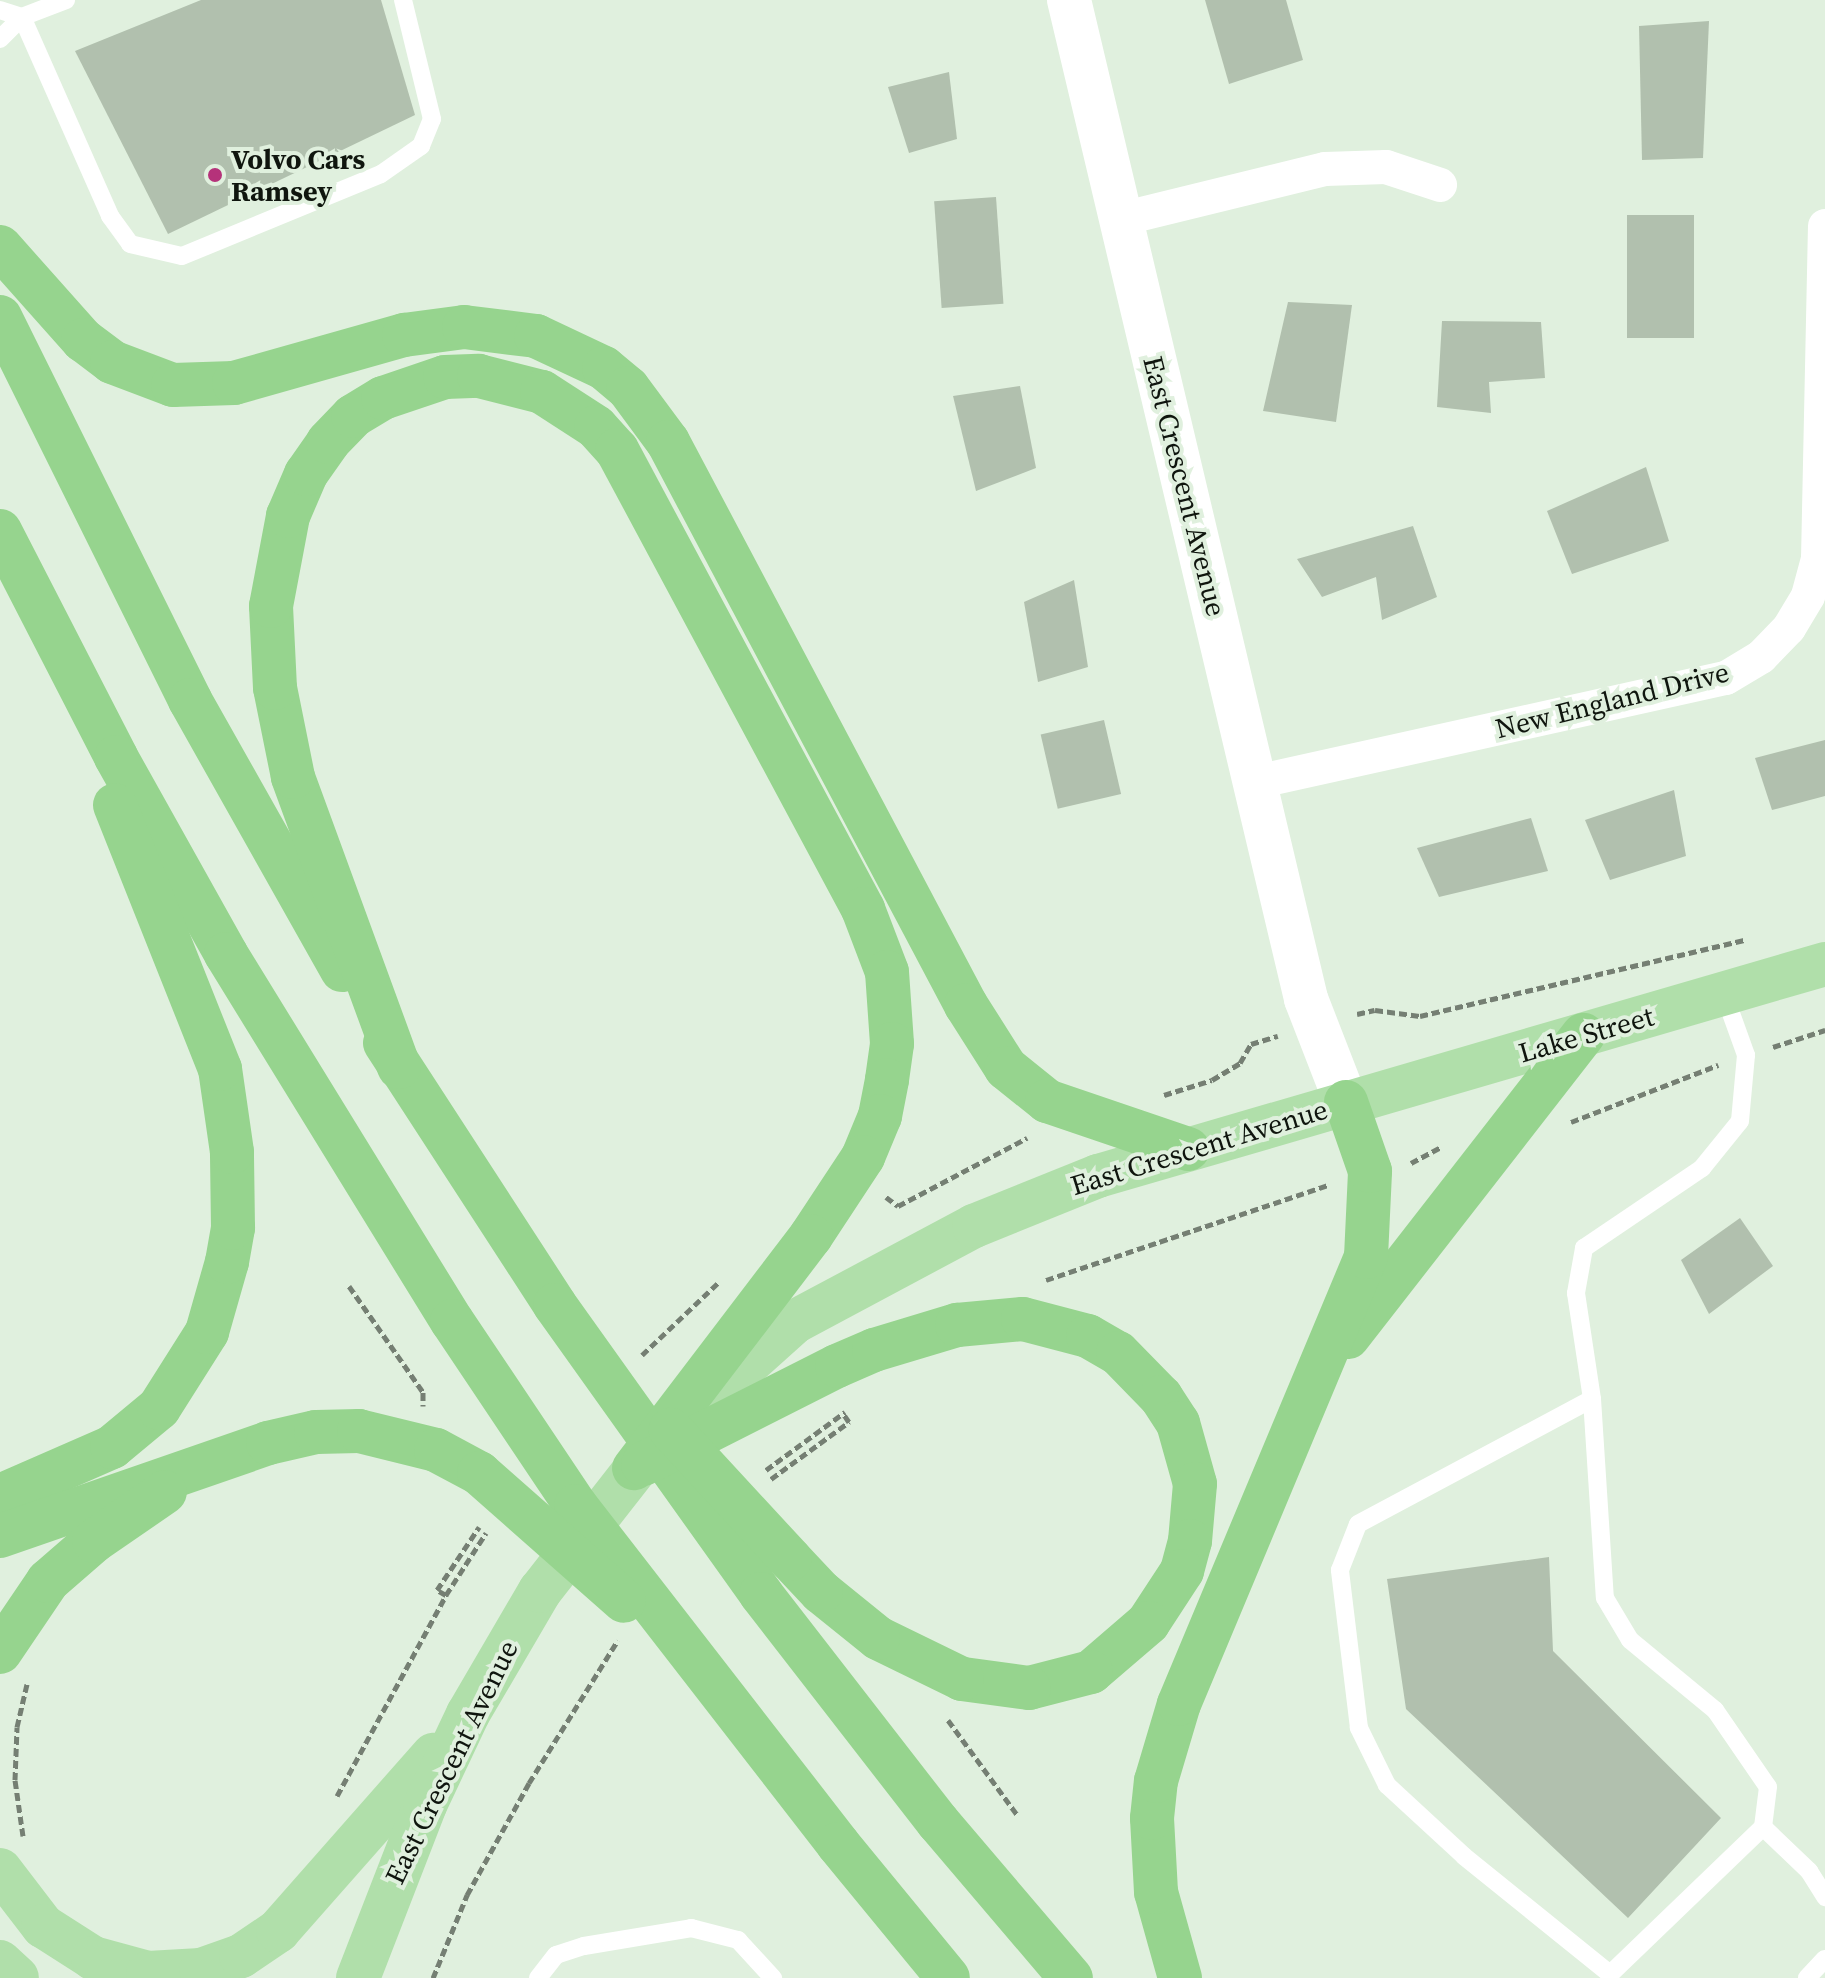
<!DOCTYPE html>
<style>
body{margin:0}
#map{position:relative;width:1825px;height:1978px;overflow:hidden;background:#e0f0de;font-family:"Source Serif 4",serif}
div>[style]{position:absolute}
.building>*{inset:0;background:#b1c0ae;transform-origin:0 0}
.path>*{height:5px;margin-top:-2.5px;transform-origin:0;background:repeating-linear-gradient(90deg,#757f73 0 8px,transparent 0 12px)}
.service>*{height:18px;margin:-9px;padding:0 9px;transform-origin:9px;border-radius:9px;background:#fff}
.minor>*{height:34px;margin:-17px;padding:0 17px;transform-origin:17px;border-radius:17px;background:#fff}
.tertiary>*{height:44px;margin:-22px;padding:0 22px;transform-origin:22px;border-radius:22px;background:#fff}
.primary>*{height:44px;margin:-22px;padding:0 22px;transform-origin:22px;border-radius:22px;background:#b0dfaa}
.trunk>*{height:44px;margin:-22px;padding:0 22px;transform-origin:22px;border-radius:22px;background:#96d48e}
.dots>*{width:22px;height:22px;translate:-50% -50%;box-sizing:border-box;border:4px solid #e0f0de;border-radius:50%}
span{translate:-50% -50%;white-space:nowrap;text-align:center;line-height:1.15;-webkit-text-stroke:8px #e0f0de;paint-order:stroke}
.poi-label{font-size:28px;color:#0f150e;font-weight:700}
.left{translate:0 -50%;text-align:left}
.street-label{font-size:28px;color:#0f150e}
</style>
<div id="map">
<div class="building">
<div style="clip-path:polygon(201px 0,381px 0,415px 115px,168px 234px,75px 51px)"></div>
<div style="clip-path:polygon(1205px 0,1286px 0,1303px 60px,1229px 84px)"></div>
<div style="clip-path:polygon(1709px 21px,1703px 158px,1642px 160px,1639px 26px)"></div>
<div style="clip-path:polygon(949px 72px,957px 139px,909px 153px,888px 87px)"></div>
<div style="left:996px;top:197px;width:107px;height:62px;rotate:86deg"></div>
<div style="left:1694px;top:215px;width:123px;height:67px;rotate:90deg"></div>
<div style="clip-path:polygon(1288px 302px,1352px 305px,1336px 422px,1263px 411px)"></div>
<div style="clip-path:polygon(1442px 321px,1541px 322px,1545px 378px,1489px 382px,1491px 413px,1437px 407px)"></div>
<div style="clip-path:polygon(1020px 386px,1036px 468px,976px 491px,953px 396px)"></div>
<div style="clip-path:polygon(1646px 467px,1669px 541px,1572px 574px,1547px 511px)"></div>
<div style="clip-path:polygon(1413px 526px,1437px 597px,1382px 620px,1376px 577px,1322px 597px,1297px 559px)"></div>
<div style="clip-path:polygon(1074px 580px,1088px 667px,1038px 682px,1024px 602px)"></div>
<div style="left:1104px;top:720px;width:76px;height:65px;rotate:77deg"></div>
<div style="clip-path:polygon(1825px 740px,1825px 796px,1772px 810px,1755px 758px)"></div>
<div style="clip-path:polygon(1674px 790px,1686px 856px,1610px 880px,1585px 820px)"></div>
<div style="clip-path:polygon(1531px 818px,1548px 871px,1439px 897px,1417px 848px)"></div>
<div style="clip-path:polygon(1740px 1218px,1773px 1266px,1709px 1314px,1681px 1260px)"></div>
<div style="clip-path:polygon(1549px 1557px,1553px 1651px,1721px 1818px,1628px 1918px,1406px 1709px,1387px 1579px)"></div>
</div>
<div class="path">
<div style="left:1357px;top:1014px;width:18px;rotate:-13deg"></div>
<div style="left:1375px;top:1010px;width:45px;rotate:7.6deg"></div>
<div style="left:1420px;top:1016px;width:334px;rotate:-13.2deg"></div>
<div style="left:1773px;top:1047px;width:55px;rotate:-18.1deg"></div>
<div style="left:1164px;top:1095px;width:50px;rotate:-17.4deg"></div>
<div style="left:1212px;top:1080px;width:33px;rotate:-31deg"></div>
<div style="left:1240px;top:1063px;width:22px;rotate:-60deg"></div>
<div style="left:1251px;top:1044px;width:28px;rotate:-17deg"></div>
<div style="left:1571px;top:1122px;width:158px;rotate:-21.2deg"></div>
<div style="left:1411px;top:1163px;width:34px;rotate:-28deg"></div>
<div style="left:886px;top:1197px;width:15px;rotate:37deg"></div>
<div style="left:898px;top:1206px;width:146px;rotate:-27.8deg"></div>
<div style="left:1046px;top:1280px;width:298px;rotate:-18.6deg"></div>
<div style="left:349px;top:1286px;width:129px;rotate:55.1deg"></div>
<div style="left:423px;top:1392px;width:14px;rotate:90deg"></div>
<div style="left:642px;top:1355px;width:106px;rotate:-43.5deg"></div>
<div style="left:766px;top:1470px;width:98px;rotate:-36.3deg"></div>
<div style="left:771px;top:1479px;width:97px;rotate:-36.2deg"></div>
<div style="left:849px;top:1422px;width:11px;rotate:-124deg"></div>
<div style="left:446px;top:1595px;width:10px;rotate:-151deg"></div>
<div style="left:437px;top:1590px;width:76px;rotate:-56.3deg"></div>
<div style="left:948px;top:1720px;width:119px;rotate:53.9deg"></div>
<div style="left:337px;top:1796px;width:229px;rotate:-61.5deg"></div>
<div style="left:446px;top:1595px;width:74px;rotate:-57.2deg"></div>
<div style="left:23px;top:1836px;width:57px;rotate:-98.1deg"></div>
<div style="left:15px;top:1780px;width:53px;rotate:-87.8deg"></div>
<div style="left:17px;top:1727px;width:44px;rotate:-76.9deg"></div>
<div style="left:433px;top:1978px;width:90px;rotate:-67.7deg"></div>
<div style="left:467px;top:1895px;width:128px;rotate:-61deg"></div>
<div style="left:529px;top:1783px;width:168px;rotate:-58.1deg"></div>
</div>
<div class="service">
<div style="left:66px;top:0;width:47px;rotate:158.9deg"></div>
<div style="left:22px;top:17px;width:218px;rotate:66.1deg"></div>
<div style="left:110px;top:216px;width:34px;rotate:54deg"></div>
<div style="left:130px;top:244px;width:53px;rotate:13deg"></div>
<div style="left:182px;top:256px;width:215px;rotate:-22.4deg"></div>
<div style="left:381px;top:174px;width:49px;rotate:-35deg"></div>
<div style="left:421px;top:146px;width:29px;rotate:-68deg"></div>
<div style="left:432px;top:119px;width:122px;rotate:-103.7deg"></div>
<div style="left:0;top:10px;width:23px;rotate:18deg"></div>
<div style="left:22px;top:17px;width:31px;rotate:135deg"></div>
<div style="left:1592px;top:1399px;width:199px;rotate:86.3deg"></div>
<div style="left:1605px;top:1598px;width:49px;rotate:59.2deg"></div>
<div style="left:1630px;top:1640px;width:110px;rotate:39.5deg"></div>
<div style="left:1715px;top:1710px;width:93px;rotate:55.5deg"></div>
<div style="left:1768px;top:1787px;width:40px;rotate:97.1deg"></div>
<div style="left:1763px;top:1827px;width:212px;rotate:136.1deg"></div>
<div style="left:1610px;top:1974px;width:188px;rotate:-141.1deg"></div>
<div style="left:1464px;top:1856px;width:105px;rotate:-137.3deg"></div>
<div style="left:1387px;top:1785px;width:64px;rotate:-116.2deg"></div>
<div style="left:1359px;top:1728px;width:159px;rotate:-96.9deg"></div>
<div style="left:1340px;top:1570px;width:49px;rotate:-68.6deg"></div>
<div style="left:1358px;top:1524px;width:265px;rotate:-28.1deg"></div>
<div style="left:1592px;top:1399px;width:107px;rotate:-98.6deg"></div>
<div style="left:1576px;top:1293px;width:46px;rotate:-79.9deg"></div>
<div style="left:1584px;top:1248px;width:143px;rotate:-34.1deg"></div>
<div style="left:1702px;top:1168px;width:60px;rotate:-51deg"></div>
<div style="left:1740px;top:1121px;width:66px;rotate:-84.8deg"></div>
<div style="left:1746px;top:1055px;width:65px;rotate:-109.8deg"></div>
<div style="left:1763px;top:1827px;width:64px;rotate:43.7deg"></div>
<div style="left:1809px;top:1871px;width:31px;rotate:58deg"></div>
<div style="left:538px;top:1978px;width:29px;rotate:-52deg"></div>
<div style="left:556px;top:1955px;width:29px;rotate:-18deg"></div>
<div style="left:584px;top:1946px;width:109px;rotate:-9.5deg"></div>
<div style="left:691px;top:1928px;width:49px;rotate:14.3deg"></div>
<div style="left:738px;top:1940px;width:52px;rotate:47.4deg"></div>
<div style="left:1807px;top:1978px;width:26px;rotate:-47deg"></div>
</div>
<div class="minor">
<div style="left:1121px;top:219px;width:210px;rotate:-13.8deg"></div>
<div style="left:1325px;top:169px;width:61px;rotate:-1.9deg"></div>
<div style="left:1386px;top:167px;width:57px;rotate:18.4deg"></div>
<div style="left:1256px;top:782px;width:481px;rotate:-12.5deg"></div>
<div style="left:1726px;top:678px;width:41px;rotate:-31deg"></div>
<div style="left:1761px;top:657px;width:40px;rotate:-46deg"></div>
<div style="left:1789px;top:628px;width:37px;rotate:-59deg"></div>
<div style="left:1808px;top:596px;width:38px;rotate:-75deg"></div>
<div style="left:1818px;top:559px;width:333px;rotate:-88.8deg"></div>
</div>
<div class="tertiary">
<div style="left:1069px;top:0;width:1027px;rotate:76.65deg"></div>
<div style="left:1306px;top:999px;width:110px;rotate:68.8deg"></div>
</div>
<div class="primary">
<div style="left:0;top:1870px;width:71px;rotate:52.5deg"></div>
<div style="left:43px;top:1926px;width:59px;rotate:32.6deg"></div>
<div style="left:93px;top:1958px;width:57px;rotate:15.3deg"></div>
<div style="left:148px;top:1973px;width:53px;rotate:-3.2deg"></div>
<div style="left:201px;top:1970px;width:42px;rotate:-19.3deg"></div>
<div style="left:241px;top:1956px;width:45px;rotate:-34deg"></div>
<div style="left:278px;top:1931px;width:235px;rotate:-48.6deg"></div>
<div style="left:0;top:1962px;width:23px;rotate:43deg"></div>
<div style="left:358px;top:1978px;width:186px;rotate:-68.8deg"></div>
<div style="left:425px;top:1805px;width:101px;rotate:-64.7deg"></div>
<div style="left:468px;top:1714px;width:143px;rotate:-59.7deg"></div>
<div style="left:540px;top:1591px;width:174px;rotate:-52deg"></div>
<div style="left:647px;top:1454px;width:200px;rotate:-41.8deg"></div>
<div style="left:796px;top:1321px;width:202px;rotate:-28.1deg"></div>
<div style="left:974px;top:1226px;width:134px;rotate:-22deg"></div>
<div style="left:1098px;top:1176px;width:757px;rotate:-16.26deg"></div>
</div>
<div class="trunk">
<div style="left:0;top:247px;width:125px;rotate:48.3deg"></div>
<div style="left:83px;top:340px;width:36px;rotate:37deg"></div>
<div style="left:112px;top:362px;width:65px;rotate:20.7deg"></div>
<div style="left:173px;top:385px;width:61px;rotate:-1.9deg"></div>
<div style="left:234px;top:383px;width:177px;rotate:-15.8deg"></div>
<div style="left:404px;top:335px;width:61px;rotate:-7.6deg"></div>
<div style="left:464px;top:327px;width:73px;rotate:7.1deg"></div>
<div style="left:536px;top:336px;width:75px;rotate:25.2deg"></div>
<div style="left:604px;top:368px;width:31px;rotate:40deg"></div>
<div style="left:628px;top:388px;width:67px;rotate:53.5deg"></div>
<div style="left:668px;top:442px;width:637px;rotate:62.11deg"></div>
<div style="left:966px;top:1005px;width:75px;rotate:57.6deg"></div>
<div style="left:1006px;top:1068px;width:53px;rotate:38.8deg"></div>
<div style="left:1047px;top:1101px;width:149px;rotate:18.8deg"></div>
<div style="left:0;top:317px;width:428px;rotate:63.6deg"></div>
<div style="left:190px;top:700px;width:310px;rotate:60.6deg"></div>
<div style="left:0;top:531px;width:254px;rotate:62.8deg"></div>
<div style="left:116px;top:757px;width:226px;rotate:60.8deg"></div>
<div style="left:226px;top:954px;width:431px;rotate:58.4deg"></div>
<div style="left:452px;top:1321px;width:223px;rotate:56.2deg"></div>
<div style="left:576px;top:1506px;width:428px;rotate:52.2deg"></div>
<div style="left:838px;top:1844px;width:173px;rotate:50.6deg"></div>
<div style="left:385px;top:1043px;width:312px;rotate:57deg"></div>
<div style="left:555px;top:1305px;width:355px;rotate:54.5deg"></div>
<div style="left:761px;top:1594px;width:289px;rotate:52.2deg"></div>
<div style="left:938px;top:1822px;width:205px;rotate:49.6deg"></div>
<div style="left:399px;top:1067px;width:309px;rotate:-110.1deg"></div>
<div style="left:293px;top:777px;width:91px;rotate:-101.4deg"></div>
<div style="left:275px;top:688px;width:82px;rotate:-92.8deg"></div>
<div style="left:271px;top:606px;width:92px;rotate:-79.3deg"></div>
<div style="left:288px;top:516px;width:46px;rotate:-66.8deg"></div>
<div style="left:306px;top:474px;width:39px;rotate:-55deg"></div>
<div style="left:328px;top:442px;width:36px;rotate:-46deg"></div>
<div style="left:353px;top:416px;width:35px;rotate:-31deg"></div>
<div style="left:383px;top:398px;width:65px;rotate:-18.7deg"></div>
<div style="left:445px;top:377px;width:34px;rotate:-2deg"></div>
<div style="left:479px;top:376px;width:65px;rotate:14.3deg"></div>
<div style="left:542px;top:392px;width:64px;rotate:32.9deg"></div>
<div style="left:596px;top:427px;width:31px;rotate:48deg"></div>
<div style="left:617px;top:450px;width:521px;rotate:61.81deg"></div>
<div style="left:863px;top:909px;width:67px;rotate:69.1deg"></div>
<div style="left:887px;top:972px;width:72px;rotate:86deg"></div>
<div style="left:892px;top:1044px;width:36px;rotate:98deg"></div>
<div style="left:887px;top:1080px;width:37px;rotate:101deg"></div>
<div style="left:880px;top:1116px;width:44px;rotate:112.5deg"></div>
<div style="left:863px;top:1157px;width:95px;rotate:123.4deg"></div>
<div style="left:811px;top:1236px;width:292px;rotate:127.3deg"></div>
<div style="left:1348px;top:1337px;width:383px;rotate:-52.1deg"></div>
<div style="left:643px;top:1464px;width:217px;rotate:-26.8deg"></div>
<div style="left:837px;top:1366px;width:40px;rotate:-23.4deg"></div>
<div style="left:874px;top:1350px;width:87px;rotate:-16.8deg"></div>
<div style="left:957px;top:1325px;width:66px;rotate:-5.2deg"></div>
<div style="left:1023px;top:1319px;width:67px;rotate:14.7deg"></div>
<div style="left:1088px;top:1336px;width:34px;rotate:30deg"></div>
<div style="left:1118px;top:1353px;width:62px;rotate:45.7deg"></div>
<div style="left:1161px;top:1397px;width:31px;rotate:57deg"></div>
<div style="left:1178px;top:1423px;width:63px;rotate:74.4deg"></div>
<div style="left:1195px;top:1484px;width:57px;rotate:95deg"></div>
<div style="left:1190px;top:1541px;width:31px;rotate:105deg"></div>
<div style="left:1182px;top:1571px;width:62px;rotate:123.2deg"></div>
<div style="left:1148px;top:1623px;width:75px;rotate:139.3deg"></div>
<div style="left:1091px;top:1672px;width:64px;rotate:165.5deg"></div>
<div style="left:1029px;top:1688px;width:68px;rotate:-172.3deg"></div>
<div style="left:962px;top:1679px;width:93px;rotate:-154deg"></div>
<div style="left:878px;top:1638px;width:73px;rotate:-141.1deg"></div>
<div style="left:821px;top:1592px;width:45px;rotate:-133.2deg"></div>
<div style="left:790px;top:1559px;width:176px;rotate:-132.7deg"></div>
<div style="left:0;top:1496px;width:122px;rotate:-23.6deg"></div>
<div style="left:112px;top:1447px;width:61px;rotate:-39.7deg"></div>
<div style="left:159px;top:1408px;width:90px;rotate:-57.7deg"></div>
<div style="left:207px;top:1332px;width:73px;rotate:-74.1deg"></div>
<div style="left:227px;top:1262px;width:35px;rotate:-80deg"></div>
<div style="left:233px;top:1228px;width:76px;rotate:-90.8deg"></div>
<div style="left:232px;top:1152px;width:84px;rotate:-98.2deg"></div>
<div style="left:220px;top:1069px;width:284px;rotate:-111.7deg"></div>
<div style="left:0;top:1536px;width:284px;rotate:-19.1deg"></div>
<div style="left:268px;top:1443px;width:49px;rotate:-12.9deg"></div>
<div style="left:316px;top:1432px;width:43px;rotate:-1.3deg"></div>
<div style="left:359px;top:1431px;width:79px;rotate:13.9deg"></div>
<div style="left:436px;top:1450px;width:49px;rotate:28.1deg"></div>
<div style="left:479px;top:1473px;width:193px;rotate:41.4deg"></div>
<div style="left:0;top:1652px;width:86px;rotate:-55.9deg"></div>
<div style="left:48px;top:1581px;width:61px;rotate:-41deg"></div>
<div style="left:94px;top:1541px;width:86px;rotate:-34.6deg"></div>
<div style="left:1180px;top:1978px;width:89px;rotate:-105.6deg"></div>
<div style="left:1156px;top:1892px;width:74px;rotate:-93.1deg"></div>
<div style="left:1152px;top:1818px;width:37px;rotate:-84deg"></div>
<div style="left:1156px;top:1781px;width:80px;rotate:-73.4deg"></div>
<div style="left:1179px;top:1704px;width:485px;rotate:-67.3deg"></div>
<div style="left:1366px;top:1257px;width:86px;rotate:-87.3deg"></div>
<div style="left:1370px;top:1171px;width:73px;rotate:-109.2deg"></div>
</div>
<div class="dots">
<div style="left:215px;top:175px;background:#b5327a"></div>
</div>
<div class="poi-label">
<span class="left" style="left:231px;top:175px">Volvo Cars<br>Ramsey</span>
</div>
<div class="street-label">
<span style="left:1185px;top:486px;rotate:76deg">East Crescent Avenue</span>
<span style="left:1612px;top:700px;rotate:-14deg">New England Drive</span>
<span style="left:1586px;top:1034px;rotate:-16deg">Lake Street</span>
<span style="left:1199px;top:1147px;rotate:-17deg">East Crescent Avenue</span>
<span style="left:451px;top:1762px;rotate:-64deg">East Crescent Avenue</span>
</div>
</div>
